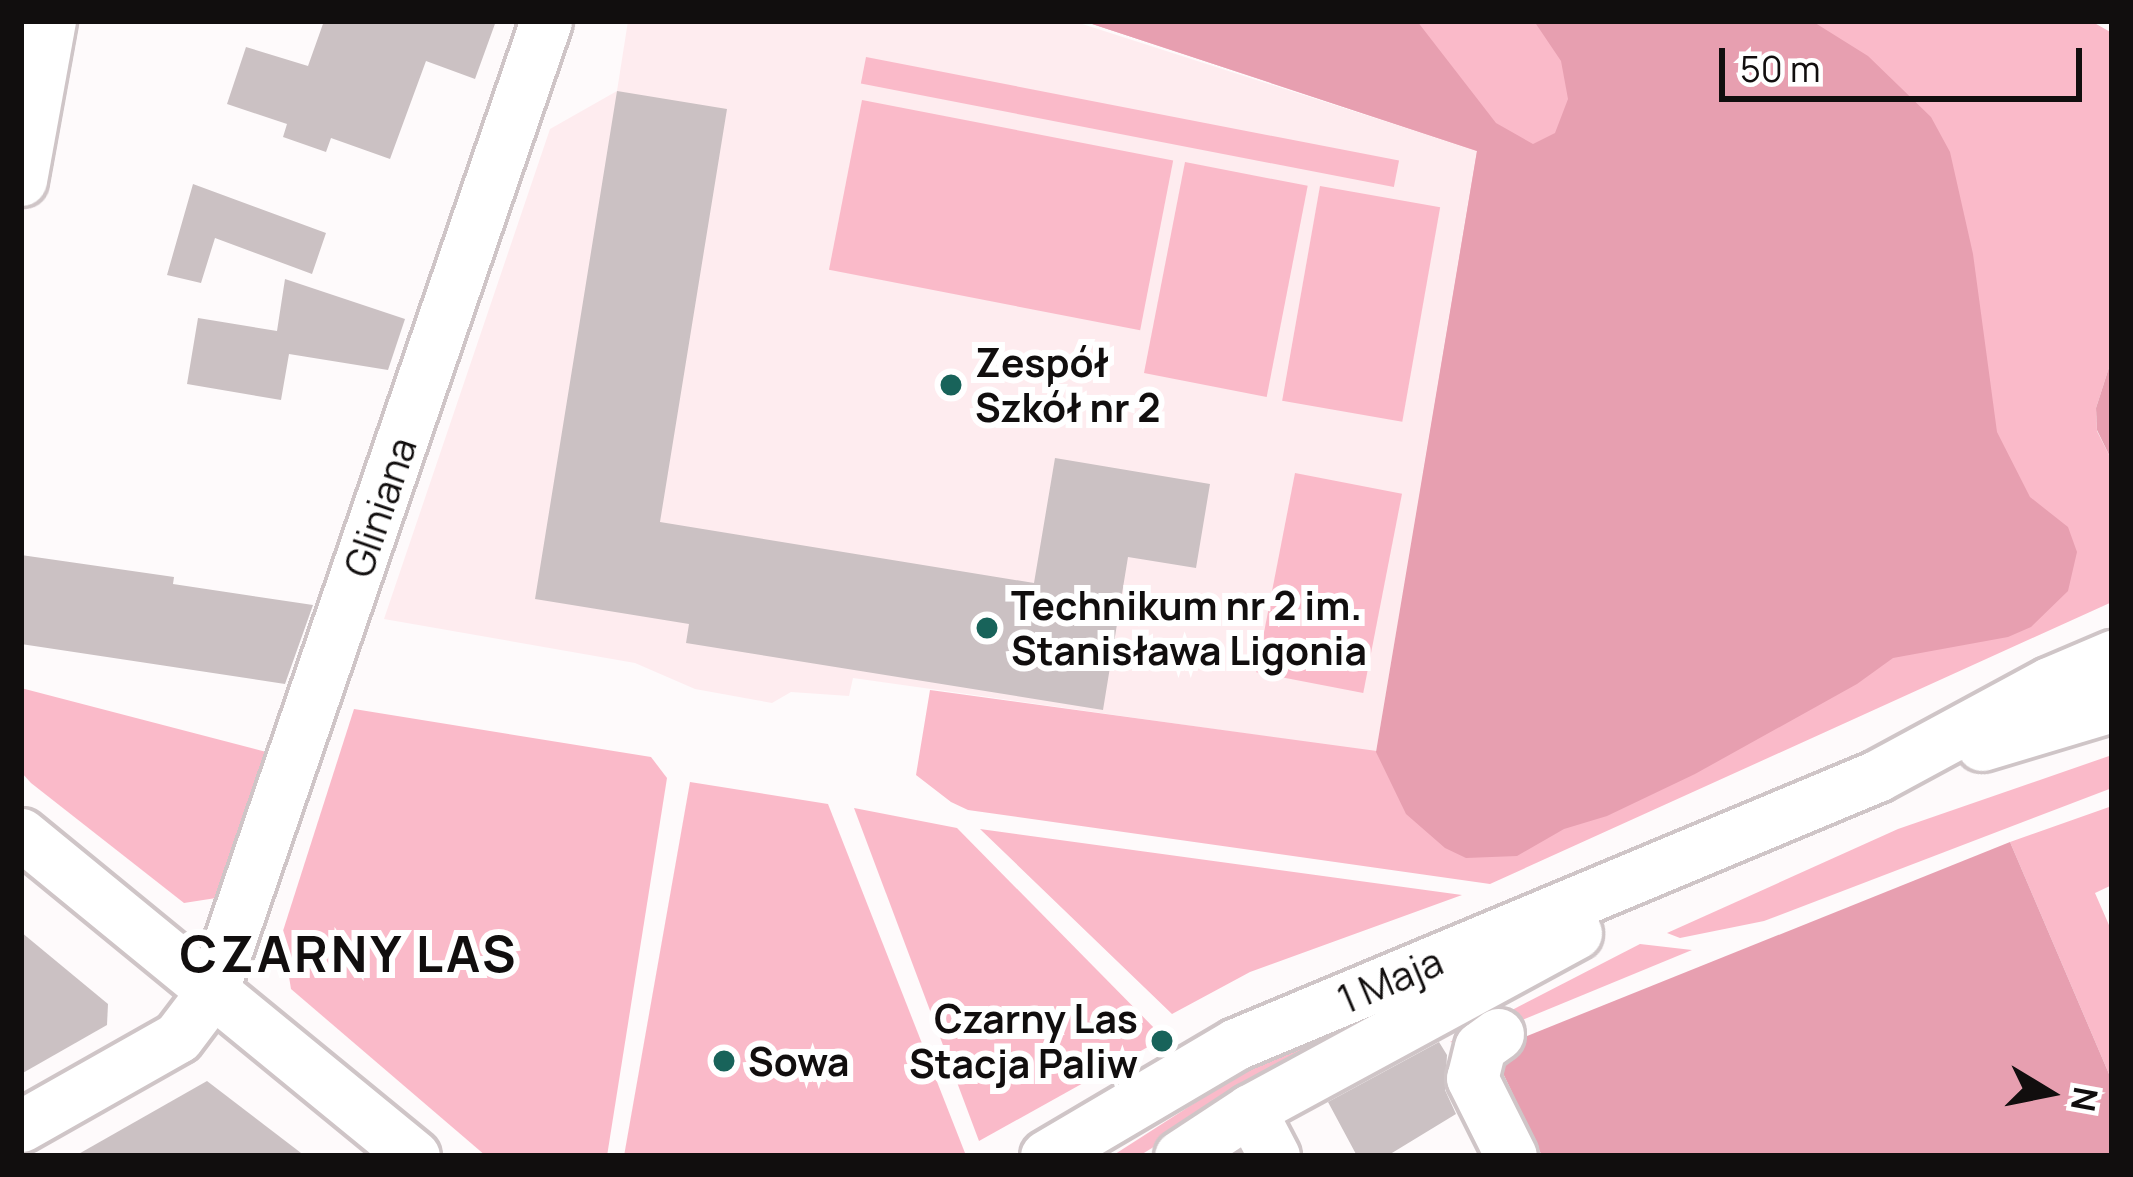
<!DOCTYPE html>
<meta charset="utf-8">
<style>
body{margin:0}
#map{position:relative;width:2133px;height:1177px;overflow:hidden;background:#fefafb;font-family:Manrope,sans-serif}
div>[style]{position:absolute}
.built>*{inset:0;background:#feecef}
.green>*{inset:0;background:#fabac9;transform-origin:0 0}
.forest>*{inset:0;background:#e79fb0}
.building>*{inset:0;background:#cbc1c3}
.roads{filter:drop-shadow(3px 0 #cfc5c7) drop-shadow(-3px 0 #cfc5c7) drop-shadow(0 3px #cfc5c7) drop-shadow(0 -3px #cfc5c7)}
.minor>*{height:51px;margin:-25.5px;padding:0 25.5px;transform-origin:25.5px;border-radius:25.5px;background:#fff}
.dots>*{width:33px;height:33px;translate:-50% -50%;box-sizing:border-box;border:6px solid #fff;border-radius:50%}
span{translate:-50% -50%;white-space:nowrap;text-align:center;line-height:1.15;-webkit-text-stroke:12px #fff;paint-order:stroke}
.poi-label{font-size:39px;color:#110e0e;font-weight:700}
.left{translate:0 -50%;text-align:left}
.right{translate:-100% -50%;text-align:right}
.street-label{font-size:39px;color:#110e0e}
.district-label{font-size:51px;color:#110e0e;font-weight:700;letter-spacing:3px}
.frame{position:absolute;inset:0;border:24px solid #110e0e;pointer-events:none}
.north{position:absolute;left:1989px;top:1033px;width:120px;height:120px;-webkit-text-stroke:9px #fff;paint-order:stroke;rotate:100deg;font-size:33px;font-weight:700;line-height:48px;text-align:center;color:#110e0e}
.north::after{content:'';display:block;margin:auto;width:42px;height:54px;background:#110e0e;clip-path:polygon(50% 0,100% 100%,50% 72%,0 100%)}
.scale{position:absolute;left:1719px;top:48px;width:363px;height:54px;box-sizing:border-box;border:6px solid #110e0e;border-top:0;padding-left:15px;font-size:36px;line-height:42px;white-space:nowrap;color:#110e0e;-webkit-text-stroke:9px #fff;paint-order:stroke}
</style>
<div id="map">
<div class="built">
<div style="clip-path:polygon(628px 21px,1073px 21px,1478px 151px,1376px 752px,853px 678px,849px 696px,791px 692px,772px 703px,695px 689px,635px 663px,384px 619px,550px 129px,617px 91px)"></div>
</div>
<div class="green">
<div style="clip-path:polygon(1083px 21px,2091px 21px,2112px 33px,2112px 358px,2096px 408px,2097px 431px,2112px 461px,2112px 602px,1490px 884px,968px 810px,951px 802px,916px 775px,930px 690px,1377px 751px,1477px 151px)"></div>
<div style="left:866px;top:57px;width:543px;height:27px;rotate:11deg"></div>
<div style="left:862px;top:100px;width:317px;height:173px;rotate:11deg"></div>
<div style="left:1185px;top:162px;width:125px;height:215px;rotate:11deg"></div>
<div style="left:1320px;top:186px;width:122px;height:218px;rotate:10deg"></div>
<div style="left:1295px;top:473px;width:109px;height:203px;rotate:11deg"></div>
<div style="clip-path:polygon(21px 688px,270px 753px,226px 887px,216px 898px,184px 903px,31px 783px,21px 772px)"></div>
<div style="clip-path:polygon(354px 709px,651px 757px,667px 778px,607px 1156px,486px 1156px,291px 989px,282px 934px)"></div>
<div style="clip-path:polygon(2112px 755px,2112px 788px,1764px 921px,1680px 938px,1667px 933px,1898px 829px)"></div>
<div style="clip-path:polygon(690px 782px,828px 804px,965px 1153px,624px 1156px)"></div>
<div style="clip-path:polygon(2112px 806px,2112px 885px,2095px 893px,2112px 932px,2112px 1081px,2010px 842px)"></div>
<div style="clip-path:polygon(854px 808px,957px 828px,1164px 1038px,979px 1141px)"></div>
<div style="clip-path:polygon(980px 829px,1462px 895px,1250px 972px,1172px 1014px)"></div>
<div style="clip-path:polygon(1640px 944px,1692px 950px,1464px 1044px,1450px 1042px)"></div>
<div style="clip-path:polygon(1331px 1030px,1331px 1038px,1139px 1156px,1112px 1156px,1260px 1061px)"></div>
</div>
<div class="forest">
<div style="clip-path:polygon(1083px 21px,1417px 21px,1496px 123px,1533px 144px,1555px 133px,1568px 99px,1561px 61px,1534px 21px,1812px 21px,1868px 56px,1931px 117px,1950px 152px,1973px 254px,1997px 432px,2030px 497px,2068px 527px,2077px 552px,2068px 591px,2031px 627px,2008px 637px,1893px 658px,1857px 684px,1695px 774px,1607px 816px,1564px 829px,1517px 856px,1466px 858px,1445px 848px,1406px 814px,1376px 752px,1477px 151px)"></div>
<div style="clip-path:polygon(2112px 358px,2112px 461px,2097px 430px,2096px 408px)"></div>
<div style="clip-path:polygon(2010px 842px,2112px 1081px,2112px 1156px,1542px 1156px,1492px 1050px)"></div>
</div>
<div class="building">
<div style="clip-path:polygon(324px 21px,496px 21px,475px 79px,426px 61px,390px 159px,331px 138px,326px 152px,283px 137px,287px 124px,227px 104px,246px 47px,308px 66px)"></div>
<div style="clip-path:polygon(617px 91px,727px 109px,660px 522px,1034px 583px,1055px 458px,1210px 484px,1196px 568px,1128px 557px,1103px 710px,686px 643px,689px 624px,535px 599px)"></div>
<div style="clip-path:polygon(193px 184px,326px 233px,312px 274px,215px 238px,201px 283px,167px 275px)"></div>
<div style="clip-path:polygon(285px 279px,405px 319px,388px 370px,289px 354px,281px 400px,187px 384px,198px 318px,277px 331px)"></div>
<div style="clip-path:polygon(21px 555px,174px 577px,173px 584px,313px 605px,285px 684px,21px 644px)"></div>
<div style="clip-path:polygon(21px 932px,108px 1004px,107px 1025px,21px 1074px)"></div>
<div style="clip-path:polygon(1439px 1042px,1447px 1055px,1445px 1090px,1456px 1114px,1387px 1156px,1357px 1156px,1328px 1102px)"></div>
<div style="clip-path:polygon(207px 1081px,305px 1156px,75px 1156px)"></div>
</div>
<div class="roads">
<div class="minor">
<div style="left:21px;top:180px;width:162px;rotate:-79.7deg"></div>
<div style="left:1982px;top:745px;width:136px;rotate:-16.7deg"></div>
<div style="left:21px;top:834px;width:508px;rotate:39.33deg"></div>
<div style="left:1498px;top:1034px;width:22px;rotate:144deg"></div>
<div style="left:1480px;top:1047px;width:32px;rotate:104deg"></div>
<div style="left:1472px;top:1078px;width:87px;rotate:63.4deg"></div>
<div style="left:1250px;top:1110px;width:52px;rotate:62.4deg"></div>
<div style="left:21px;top:1126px;width:180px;rotate:-29.5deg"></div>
<div style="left:178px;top:1037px;width:56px;rotate:-52.9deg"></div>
<div style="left:212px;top:992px;width:1027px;rotate:-71.02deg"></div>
<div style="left:1046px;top:1156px;width:221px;rotate:-30.5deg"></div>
<div style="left:1236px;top:1044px;width:695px;rotate:-22.69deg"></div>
<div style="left:1877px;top:776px;width:196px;rotate:-28.4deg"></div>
<div style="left:2049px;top:683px;width:69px;rotate:-23.2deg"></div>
<div style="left:1180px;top:1156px;width:84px;rotate:-33.3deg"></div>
<div style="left:1250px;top:1110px;width:371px;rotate:-28.5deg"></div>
</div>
</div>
<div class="dots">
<div style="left:951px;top:385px;background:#18635a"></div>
<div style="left:987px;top:628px;background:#18635a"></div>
<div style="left:1162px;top:1041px;background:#18635a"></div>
<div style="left:724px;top:1061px;background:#18635a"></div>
</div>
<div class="poi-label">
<span class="left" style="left:975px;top:385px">Zespół<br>Szkół nr 2</span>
<span class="left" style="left:1011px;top:628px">Technikum nr 2 im.<br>Stanisława Ligonia</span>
<span class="right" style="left:1138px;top:1041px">Czarny Las<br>Stacja Paliw</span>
<span class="left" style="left:748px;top:1061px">Sowa</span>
</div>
<div class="street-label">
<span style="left:380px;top:507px;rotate:-71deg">Gliniana</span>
<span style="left:1390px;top:980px;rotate:-23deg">1 Maja</span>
</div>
<div class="district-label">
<span style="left:349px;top:953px">CZARNY LAS</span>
</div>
<div class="frame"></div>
<div class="north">N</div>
<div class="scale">50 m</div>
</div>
